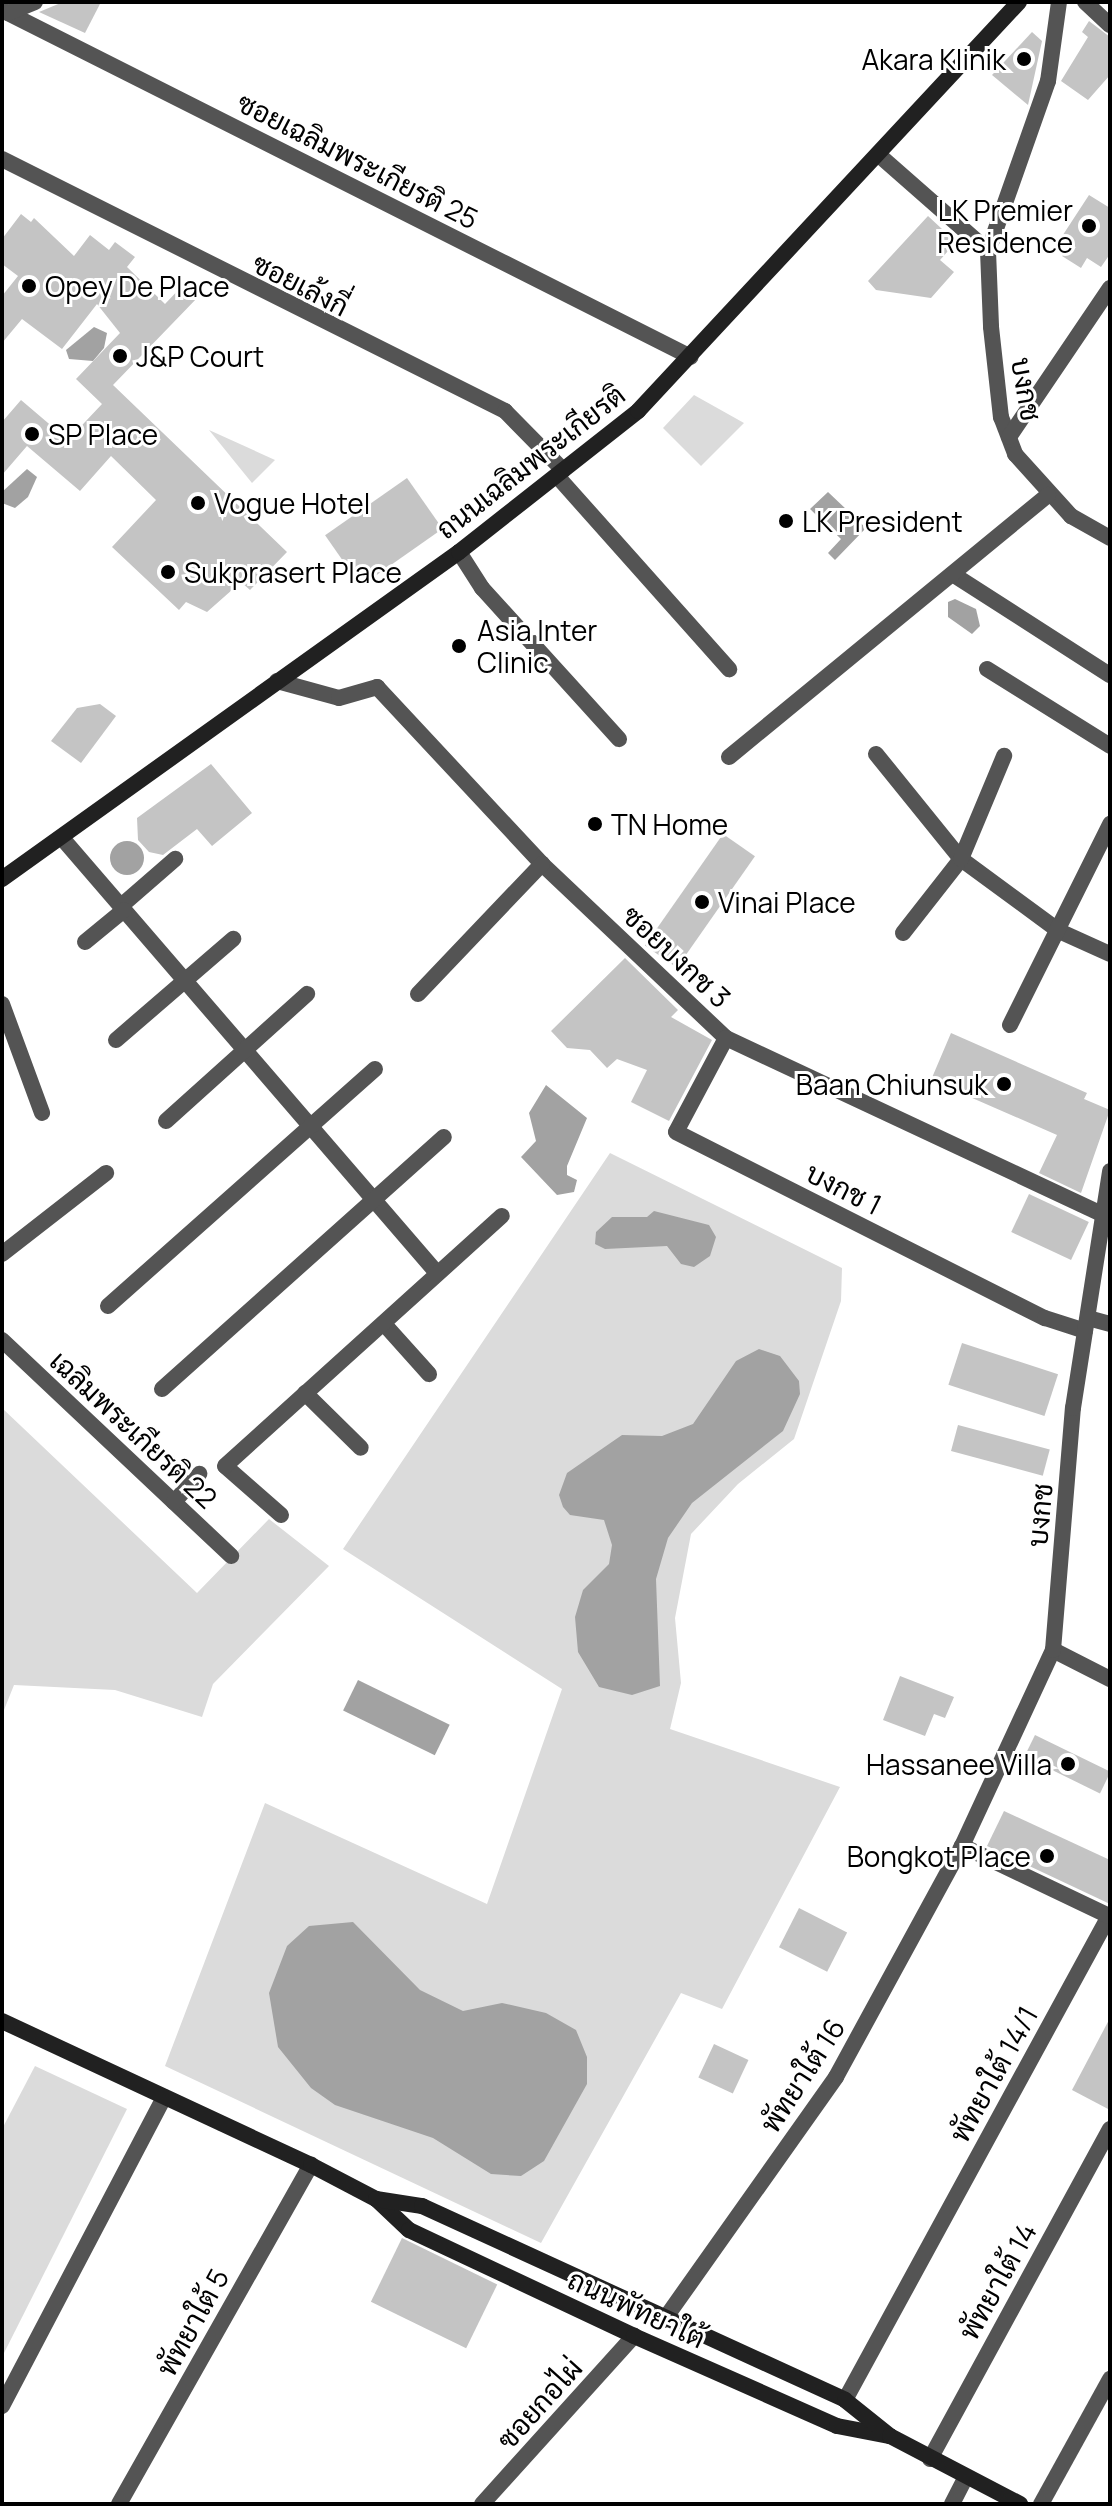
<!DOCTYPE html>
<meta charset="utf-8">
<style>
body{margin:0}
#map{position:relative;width:1112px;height:2506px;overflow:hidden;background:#fff;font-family:Manrope,Sarabun,sans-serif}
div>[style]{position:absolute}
.green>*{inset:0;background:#dbdbdb}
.water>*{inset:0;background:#a2a2a2;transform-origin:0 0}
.round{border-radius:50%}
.building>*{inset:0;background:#c4c4c4;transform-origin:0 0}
.minor>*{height:16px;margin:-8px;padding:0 8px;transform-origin:8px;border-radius:8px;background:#545454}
.secondary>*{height:16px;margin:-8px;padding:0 8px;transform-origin:8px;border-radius:8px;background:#212121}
.dots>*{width:22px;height:22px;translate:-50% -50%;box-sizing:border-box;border:4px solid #fff;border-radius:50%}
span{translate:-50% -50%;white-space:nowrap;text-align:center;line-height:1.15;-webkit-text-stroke:6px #fff;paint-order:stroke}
.poi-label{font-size:28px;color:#000}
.right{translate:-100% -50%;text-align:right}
.left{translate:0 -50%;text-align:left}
.street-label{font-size:28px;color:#000}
.frame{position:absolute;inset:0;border:4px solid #000;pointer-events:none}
</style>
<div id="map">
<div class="green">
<div style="clip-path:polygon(694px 395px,744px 423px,701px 466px,663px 428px)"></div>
<div style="clip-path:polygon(209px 430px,275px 460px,252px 483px)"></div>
<div style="clip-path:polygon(610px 1153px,842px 1268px,841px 1301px,794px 1439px,738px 1484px,691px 1534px,675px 1618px,681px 1683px,670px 1729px,840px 1787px,722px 2009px,681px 1993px,541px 2243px,165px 2066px,265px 1803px,487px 1904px,562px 1689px,343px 1549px)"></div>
<div style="clip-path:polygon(2px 1408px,197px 1593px,269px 1519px,329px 1566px,213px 1684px,202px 1717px,115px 1690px,14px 1685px,2px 1715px)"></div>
<div style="clip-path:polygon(35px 2066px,127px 2109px,2px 2357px,2px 2129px)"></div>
</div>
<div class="water">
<div style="clip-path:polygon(94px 327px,107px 333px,104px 348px,93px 361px,69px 359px,66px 350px)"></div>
<div style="clip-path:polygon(27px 469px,37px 477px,28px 497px,15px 508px,2px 503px,2px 492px)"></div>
<div style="clip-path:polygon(828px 492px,866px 528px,835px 560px,828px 553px,841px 539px,810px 509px)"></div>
<div style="clip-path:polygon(955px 599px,976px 609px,980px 626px,972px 634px,948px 617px,948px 602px)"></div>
<div class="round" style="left:110px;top:841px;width:34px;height:34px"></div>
<div style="clip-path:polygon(546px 1085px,587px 1118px,567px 1166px,567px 1175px,577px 1180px,574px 1192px,557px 1195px,521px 1157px,536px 1141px,529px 1113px)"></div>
<div style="clip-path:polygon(654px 1211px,709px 1225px,716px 1237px,710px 1256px,694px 1267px,681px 1264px,667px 1246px,605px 1249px,595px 1244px,596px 1232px,612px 1217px,647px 1217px)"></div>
<div style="clip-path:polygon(759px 1349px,780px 1356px,799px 1381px,800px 1394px,783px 1431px,692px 1503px,668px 1538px,656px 1579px,660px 1686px,632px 1695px,599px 1687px,578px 1652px,575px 1617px,583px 1590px,609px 1564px,612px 1545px,604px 1520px,570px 1515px,563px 1507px,559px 1495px,567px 1473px,622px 1435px,662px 1436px,693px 1424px,736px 1361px)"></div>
<div style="left:358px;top:1680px;width:102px;height:34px;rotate:26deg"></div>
<div style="clip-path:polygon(353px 1922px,420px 1990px,463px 2011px,502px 2003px,546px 2013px,576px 2030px,587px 2057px,587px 2084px,544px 2161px,521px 2176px,491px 2174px,433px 2138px,335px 2105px,311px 2088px,278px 2047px,269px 1993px,287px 1946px,309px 1926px)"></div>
</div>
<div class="building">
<div style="clip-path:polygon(63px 2px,101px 2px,85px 33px,39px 12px)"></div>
<div style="clip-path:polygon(1089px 21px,1110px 37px,1110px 75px,1088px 100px,1061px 81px,1088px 37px,1082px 32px)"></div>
<div style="clip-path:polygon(1032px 32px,1042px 41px,1028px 105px,992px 75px)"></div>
<div style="clip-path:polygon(1089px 195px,1110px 208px,1110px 254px,1101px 267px,1087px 258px,1081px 268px,1062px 256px,1066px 250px,1057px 244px)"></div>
<div style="clip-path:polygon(21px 214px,31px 222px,34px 218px,74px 256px,90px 235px,109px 250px,115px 242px,135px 257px,127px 267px,165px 304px,185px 283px,199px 296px,113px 385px,287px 552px,250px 590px,241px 582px,207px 612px,186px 602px,179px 610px,112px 547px,156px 500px,111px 456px,80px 491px,27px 446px,2px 475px,2px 422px,21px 400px,68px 440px,102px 404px,76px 379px,120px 333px,97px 304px,62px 349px,22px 319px,2px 343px,2px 296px,18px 276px,2px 264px,2px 239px)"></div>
<div style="clip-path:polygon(928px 216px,956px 242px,940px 260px,954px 272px,931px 298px,876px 290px,868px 281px)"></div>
<div style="left:407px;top:478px;width:62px;height:100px;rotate:55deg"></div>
<div style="clip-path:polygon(100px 704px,116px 716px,81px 763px,51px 741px,77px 708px)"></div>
<div style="clip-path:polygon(211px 764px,252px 813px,212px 846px,197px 829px,163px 855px,149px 852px,138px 840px,137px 818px)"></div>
<div style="left:723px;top:834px;width:39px;height:136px;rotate:35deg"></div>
<div style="clip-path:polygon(625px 958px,678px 1010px,671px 1017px,712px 1040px,669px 1121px,631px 1102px,647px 1070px,617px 1059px,607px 1068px,590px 1050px,567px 1048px,551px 1031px)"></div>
<div style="clip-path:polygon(951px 1033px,1087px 1093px,1084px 1099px,1110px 1110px,1081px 1193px,1039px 1173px,1057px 1135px,931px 1080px)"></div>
<div style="left:1029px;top:1194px;width:66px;height:42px;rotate:25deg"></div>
<div style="left:962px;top:1343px;width:101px;height:44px;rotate:18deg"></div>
<div style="left:958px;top:1425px;width:95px;height:27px;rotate:15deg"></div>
<div style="clip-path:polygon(900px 1676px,954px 1697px,945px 1718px,934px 1714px,925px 1736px,883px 1720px)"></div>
<div style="left:1035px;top:1735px;width:84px;height:24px;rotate:26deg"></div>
<div style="clip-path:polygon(1004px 1811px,1110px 1860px,1110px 1904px,987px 1846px)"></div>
<div style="left:799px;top:1908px;width:54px;height:44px;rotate:27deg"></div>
<div style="clip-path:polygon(1110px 2018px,1110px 2110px,1072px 2090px)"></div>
<div style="left:714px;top:2044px;width:38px;height:37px;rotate:25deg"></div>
<div style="left:402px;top:2238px;width:106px;height:71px;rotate:26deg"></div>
</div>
<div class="minor">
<div style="left:1059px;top:2px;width:80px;rotate:97.9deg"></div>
<div style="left:1048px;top:81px;width:180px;rotate:109.4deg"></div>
<div style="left:988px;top:251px;width:76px;rotate:87.7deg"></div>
<div style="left:991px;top:327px;width:91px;rotate:83.7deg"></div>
<div style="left:1001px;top:417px;width:40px;rotate:69deg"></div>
<div style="left:1015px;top:454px;width:84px;rotate:47.9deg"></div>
<div style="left:1071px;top:516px;width:45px;rotate:29.4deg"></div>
<div style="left:1085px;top:2px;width:34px;rotate:43deg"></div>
<div style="left:2px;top:10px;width:771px;rotate:26.73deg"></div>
<div style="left:8px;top:13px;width:29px;rotate:-22deg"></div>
<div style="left:880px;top:156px;width:144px;rotate:41.3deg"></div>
<div style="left:2px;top:159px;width:563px;rotate:26.61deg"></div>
<div style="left:505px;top:411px;width:83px;rotate:45.5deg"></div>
<div style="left:1009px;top:437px;width:180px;rotate:-55.9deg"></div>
<div style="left:557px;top:476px;width:259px;rotate:48.3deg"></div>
<div style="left:459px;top:552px;width:43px;rotate:57.4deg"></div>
<div style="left:482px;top:588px;width:204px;rotate:47.8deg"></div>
<div style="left:954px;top:575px;width:185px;rotate:32.7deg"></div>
<div style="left:987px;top:669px;width:145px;rotate:32deg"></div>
<div style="left:277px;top:681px;width:64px;rotate:15.3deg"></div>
<div style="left:339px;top:698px;width:40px;rotate:-16deg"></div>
<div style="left:377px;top:687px;width:242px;rotate:47deg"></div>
<div style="left:542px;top:864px;width:253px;rotate:43.4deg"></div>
<div style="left:726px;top:1038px;width:416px;rotate:25.1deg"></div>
<div style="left:876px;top:754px;width:135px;rotate:51deg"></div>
<div style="left:961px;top:859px;width:122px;rotate:36.3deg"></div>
<div style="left:1059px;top:931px;width:56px;rotate:24.3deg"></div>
<div style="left:729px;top:757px;width:413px;rotate:-39.4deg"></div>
<div style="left:62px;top:838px;width:574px;rotate:49.24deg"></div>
<div style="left:121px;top:906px;width:72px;rotate:-41deg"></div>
<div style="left:903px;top:933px;width:94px;rotate:-51.9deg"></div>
<div style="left:961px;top:859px;width:112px;rotate:-67.3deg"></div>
<div style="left:85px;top:942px;width:50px;rotate:-39.4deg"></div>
<div style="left:418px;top:994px;width:180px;rotate:-46.4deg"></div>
<div style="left:2px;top:1004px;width:116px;rotate:69.8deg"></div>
<div style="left:1010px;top:1025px;width:225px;rotate:-63.5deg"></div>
<div style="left:726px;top:1038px;width:106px;rotate:118deg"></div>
<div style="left:676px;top:1132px;width:413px;rotate:26.8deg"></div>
<div style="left:1045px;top:1318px;width:42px;rotate:18deg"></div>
<div style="left:116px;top:1040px;width:155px;rotate:-40.8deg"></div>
<div style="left:166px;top:1121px;width:190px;rotate:-42deg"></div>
<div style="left:2px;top:1254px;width:132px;rotate:-37.9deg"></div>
<div style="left:108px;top:1306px;width:357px;rotate:-41.6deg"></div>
<div style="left:1088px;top:1318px;width:23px;rotate:15deg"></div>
<div style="left:385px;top:1325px;width:66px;rotate:48.1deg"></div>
<div style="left:2px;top:1340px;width:315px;rotate:43.3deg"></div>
<div style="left:162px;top:1389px;width:378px;rotate:-41.8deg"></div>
<div style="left:305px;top:1393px;width:78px;rotate:44.5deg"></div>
<div style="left:174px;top:1502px;width:38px;rotate:-48deg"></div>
<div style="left:281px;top:1515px;width:74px;rotate:-138.8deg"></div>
<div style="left:225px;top:1466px;width:373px;rotate:-42.1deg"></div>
<div style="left:1053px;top:1650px;width:64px;rotate:27deg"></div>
<div style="left:664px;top:2320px;width:298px;rotate:-54.7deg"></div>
<div style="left:836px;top:2077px;width:263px;rotate:-61.4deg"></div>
<div style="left:962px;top:1846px;width:216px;rotate:-65.1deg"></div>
<div style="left:1053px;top:1650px;width:243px;rotate:-85.3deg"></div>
<div style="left:1073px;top:1408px;width:240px;rotate:-81.1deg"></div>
<div style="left:845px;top:2400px;width:551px;rotate:-61.39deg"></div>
<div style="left:1109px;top:1916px;width:163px;rotate:-154.5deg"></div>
<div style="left:2px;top:2406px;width:349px;rotate:-62.3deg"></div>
<div style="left:930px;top:2459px;width:376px;rotate:-61.4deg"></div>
<div style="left:119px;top:2504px;width:390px;rotate:-60.5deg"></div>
<div style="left:482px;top:2504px;width:227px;rotate:-47.9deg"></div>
<div style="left:952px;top:2504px;width:30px;rotate:-63deg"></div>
<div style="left:1041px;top:2504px;width:143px;rotate:-61.1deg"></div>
</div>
<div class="secondary">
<div style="left:2px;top:879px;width:562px;rotate:-35.59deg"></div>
<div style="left:459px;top:552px;width:228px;rotate:-38.2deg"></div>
<div style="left:638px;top:411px;width:559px;rotate:-47.03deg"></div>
<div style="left:2px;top:2021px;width:341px;rotate:25deg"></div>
<div style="left:311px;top:2165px;width:73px;rotate:27.6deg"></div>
<div style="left:376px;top:2199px;width:45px;rotate:43.2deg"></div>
<div style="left:409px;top:2230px;width:249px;rotate:25.2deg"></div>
<div style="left:634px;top:2336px;width:222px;rotate:23.9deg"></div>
<div style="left:837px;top:2426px;width:54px;rotate:10.7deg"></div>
<div style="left:376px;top:2199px;width:47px;rotate:8.7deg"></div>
<div style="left:422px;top:2206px;width:465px;rotate:24.6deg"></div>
<div style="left:845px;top:2400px;width:58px;rotate:38.7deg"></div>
<div style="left:890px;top:2436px;width:147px;rotate:27.6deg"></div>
</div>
<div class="dots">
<div style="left:1024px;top:59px;background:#000"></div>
<div style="left:1089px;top:226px;background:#000"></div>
<div style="left:29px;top:286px;background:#000"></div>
<div style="left:120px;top:356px;background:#000"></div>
<div style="left:32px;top:434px;background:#000"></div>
<div style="left:198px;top:503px;background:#000"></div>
<div style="left:786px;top:521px;background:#000"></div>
<div style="left:168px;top:572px;background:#000"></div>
<div style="left:459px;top:646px;background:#000"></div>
<div style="left:595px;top:824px;background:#000"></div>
<div style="left:702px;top:902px;background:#000"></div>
<div style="left:1004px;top:1084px;background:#000"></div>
<div style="left:1068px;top:1764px;background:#000"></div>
<div style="left:1047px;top:1856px;background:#000"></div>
</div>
<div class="poi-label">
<span class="right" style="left:1006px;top:59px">Akara Klinik</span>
<span class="right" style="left:1073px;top:226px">LK Premier<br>Residence</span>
<span class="left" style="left:45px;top:286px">Opey De Place</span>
<span class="left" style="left:136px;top:356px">J&amp;P Court</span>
<span class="left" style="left:48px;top:434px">SP Place</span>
<span class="left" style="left:214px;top:503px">Vogue Hotel</span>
<span class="left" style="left:802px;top:521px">LK President</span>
<span class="left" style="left:184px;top:572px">Sukprasert Place</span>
<span class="left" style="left:477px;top:646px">Asia Inter<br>Clinic</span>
<span class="left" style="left:611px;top:824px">TN Home</span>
<span class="left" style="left:718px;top:902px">Vinai Place</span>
<span class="right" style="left:988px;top:1084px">Baan Chiunsuk</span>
<span class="right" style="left:1052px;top:1764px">Hassanee Villa</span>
<span class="right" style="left:1031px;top:1856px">Bongkot Place</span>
</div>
<div class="street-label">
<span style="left:358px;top:160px;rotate:27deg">ซอยเฉลิมพระเกียรติ 25</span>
<span style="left:301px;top:284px;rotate:27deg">ซอยเล้งกี่</span>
<span style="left:1027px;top:389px;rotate:80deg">บงกช</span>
<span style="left:530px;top:461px;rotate:-38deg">ถนนเฉลิมพระเกียรติ</span>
<span style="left:677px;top:956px;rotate:43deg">ซอยบงกช 3</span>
<span style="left:844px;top:1188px;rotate:27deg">บงกช 1</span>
<span style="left:134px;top:1429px;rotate:43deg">เฉลิมพระเกียรติ 22</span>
<span style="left:1039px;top:1515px;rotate:-85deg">บงกช</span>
<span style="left:993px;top:2074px;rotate:-61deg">พัทยาใต้ 14/1</span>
<span style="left:802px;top:2075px;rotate:-57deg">พัทยาใต้ 16</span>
<span style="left:997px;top:2281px;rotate:-61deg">พัทยาใต้ 14</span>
<span style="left:637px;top:2308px;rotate:25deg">ถนนพัทยาใต้</span>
<span style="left:192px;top:2322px;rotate:-61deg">พัทยาใต้ 5</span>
<span style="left:539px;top:2403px;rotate:-48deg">ซอยกอไผ่</span>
</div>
<div class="frame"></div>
</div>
